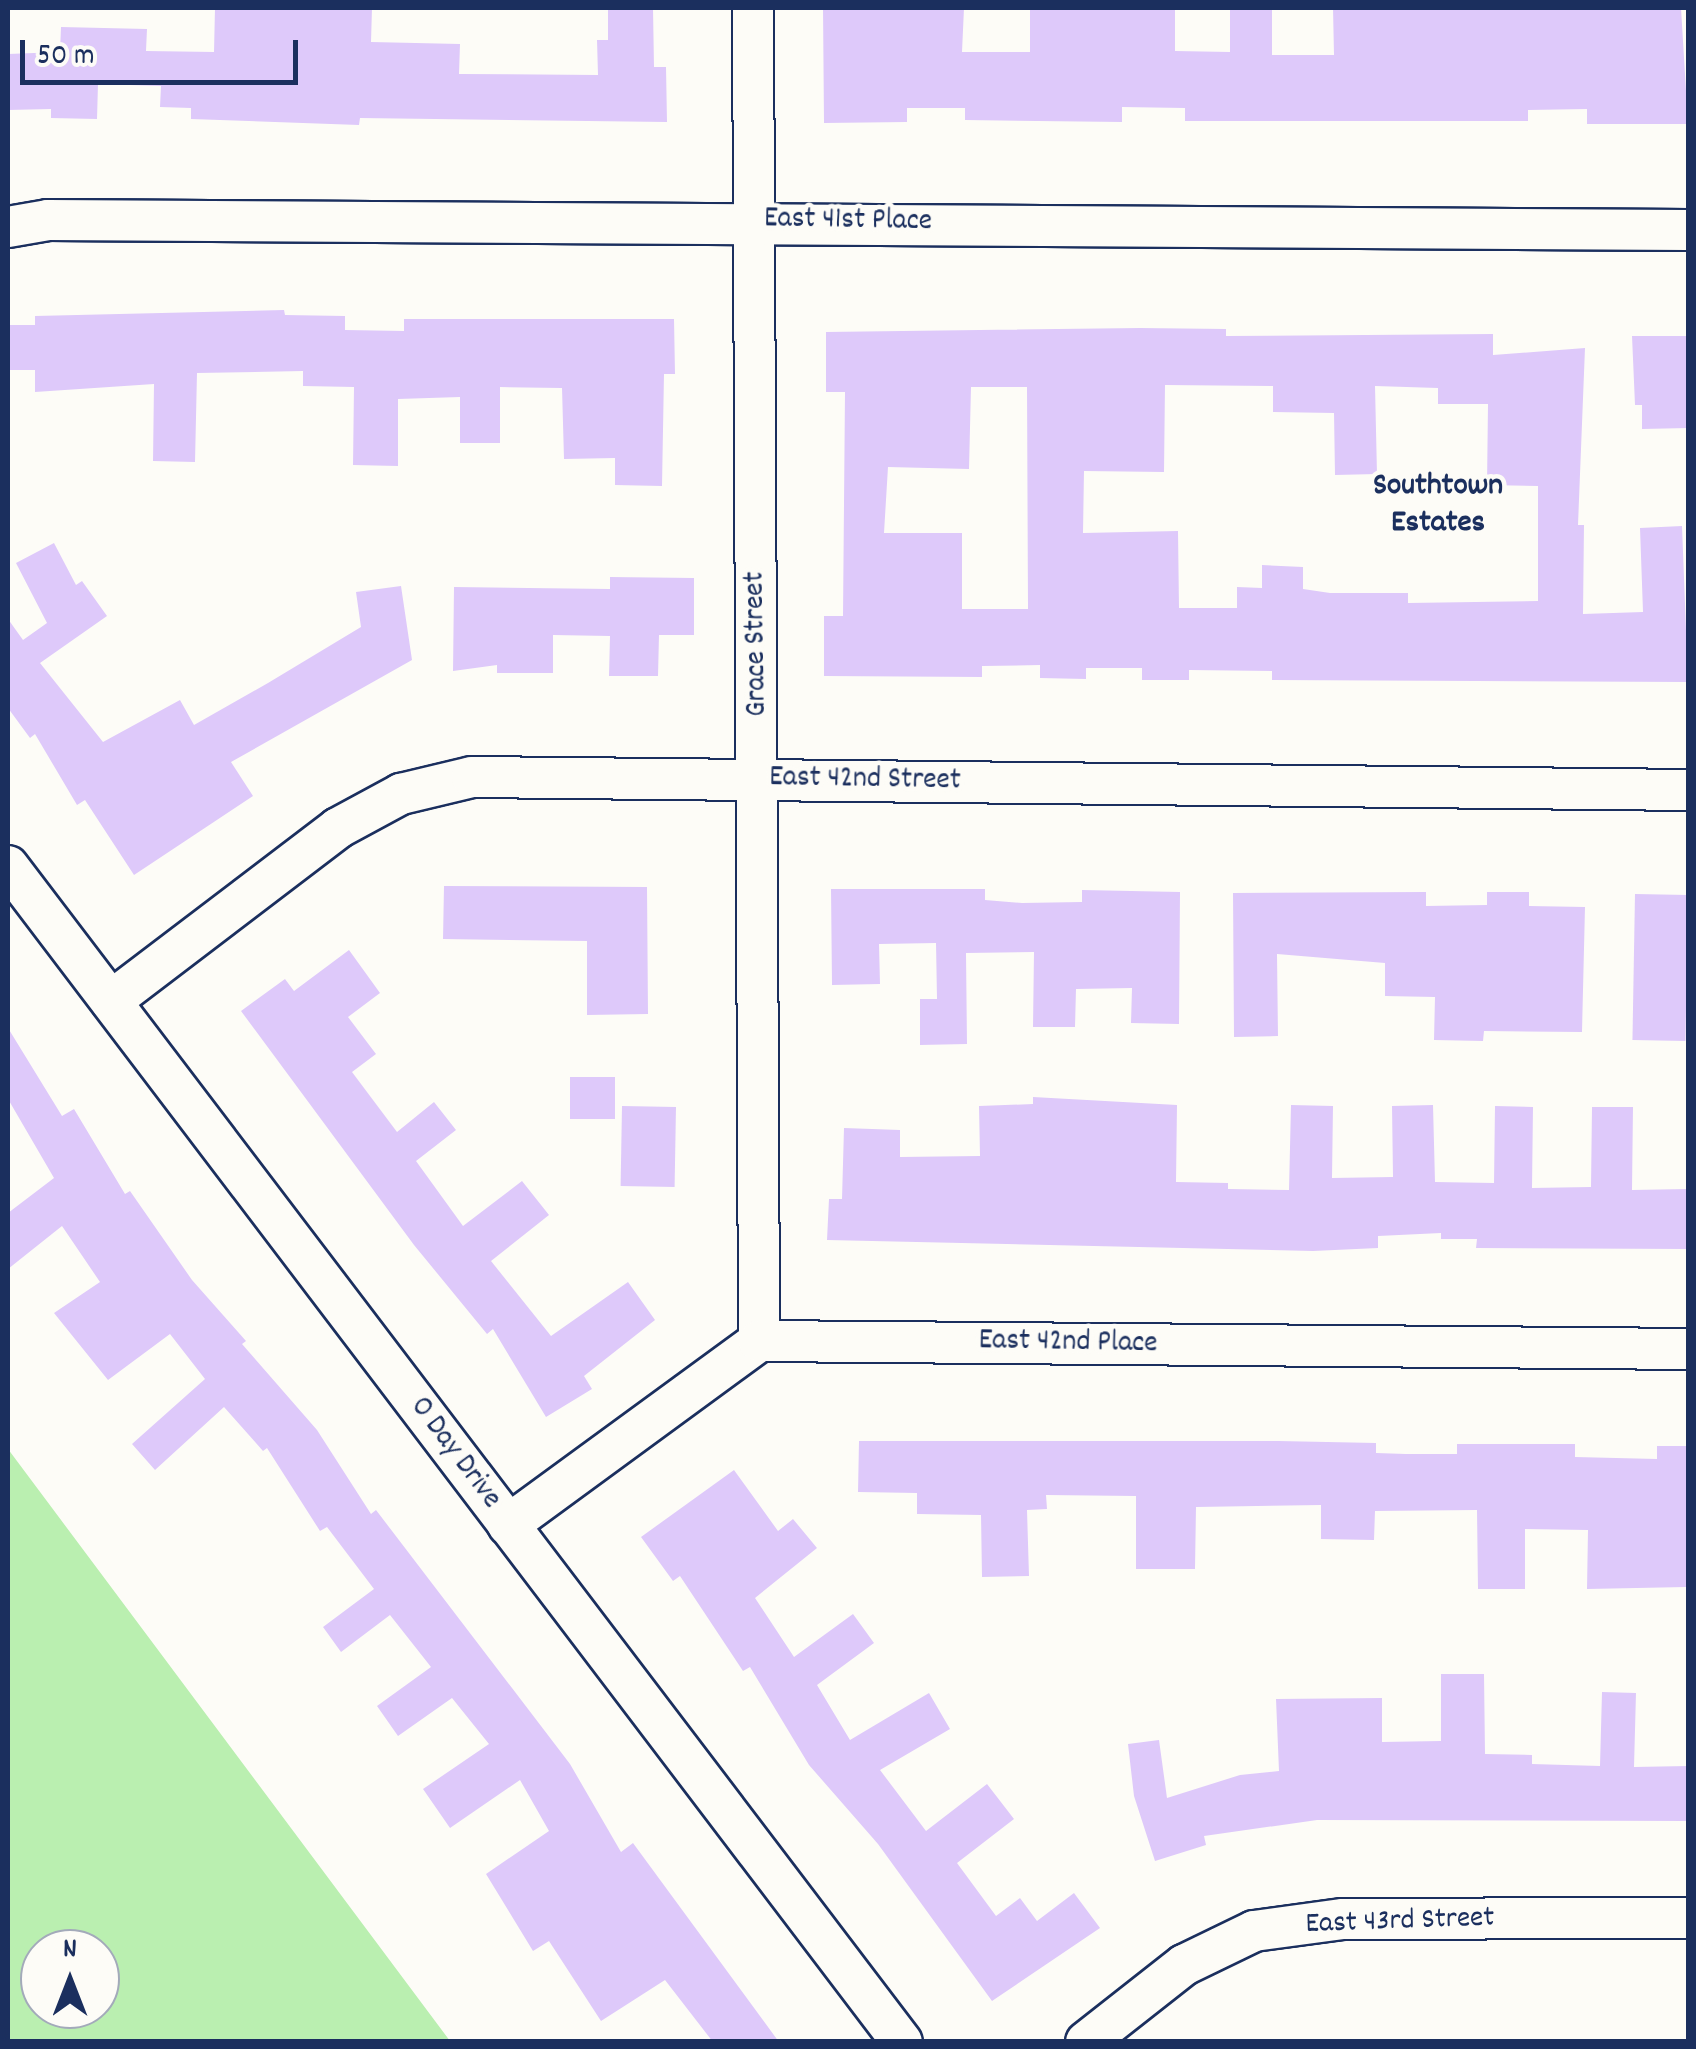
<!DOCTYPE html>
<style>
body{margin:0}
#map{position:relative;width:1696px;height:2049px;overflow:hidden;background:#fdfcf7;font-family:Dekko,sans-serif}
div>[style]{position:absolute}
.green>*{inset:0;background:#baefb0}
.building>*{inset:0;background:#dec9fa;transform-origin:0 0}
.roads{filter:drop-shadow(2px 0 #1b2f5e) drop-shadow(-2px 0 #1b2f5e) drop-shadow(0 2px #1b2f5e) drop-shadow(0 -2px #1b2f5e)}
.minor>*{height:40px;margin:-20px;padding:0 20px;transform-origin:20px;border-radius:20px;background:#fdfcf7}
span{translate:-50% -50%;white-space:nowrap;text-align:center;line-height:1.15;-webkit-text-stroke:9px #fdfcf7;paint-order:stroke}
.street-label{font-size:30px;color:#1b2f5e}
.neighbourhood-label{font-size:32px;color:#1b2f5e;font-weight:700}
.frame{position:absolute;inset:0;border:10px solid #1b2f5e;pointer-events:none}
.north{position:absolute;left:20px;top:1929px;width:100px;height:100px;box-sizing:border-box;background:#fdfcf7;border:2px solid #a3aaba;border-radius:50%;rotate:0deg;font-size:28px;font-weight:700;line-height:40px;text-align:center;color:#1b2f5e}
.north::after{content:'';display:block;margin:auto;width:35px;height:45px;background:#1b2f5e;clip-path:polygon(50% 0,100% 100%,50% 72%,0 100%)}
.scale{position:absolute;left:20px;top:40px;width:278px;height:45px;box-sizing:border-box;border:5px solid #1b2f5e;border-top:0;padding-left:12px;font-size:30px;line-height:35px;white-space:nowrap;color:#1b2f5e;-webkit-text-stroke:8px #fdfcf7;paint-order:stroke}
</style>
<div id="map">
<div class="green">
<div style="clip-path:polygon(evenodd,8px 1449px,450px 2041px,8px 2041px,8px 1449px,40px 1949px,100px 1949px,100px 2009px,40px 2009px,40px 1949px)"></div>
</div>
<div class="building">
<div style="clip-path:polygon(215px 8px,372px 8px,371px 42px,460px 44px,459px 74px,598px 75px,597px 40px,608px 40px,608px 8px,653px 8px,654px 67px,666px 67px,667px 122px,360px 118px,359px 125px,191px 119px,191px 108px,160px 107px,161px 86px,98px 84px,97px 119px,51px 118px,51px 109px,8px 110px,8px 54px,60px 52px,61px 27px,147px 29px,146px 51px,214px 52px)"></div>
<div style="clip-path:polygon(823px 8px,964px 8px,962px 52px,1030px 52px,1030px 8px,1175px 8px,1175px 51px,1230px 52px,1230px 8px,1272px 8px,1272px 55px,1334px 55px,1333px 8px,1681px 8px,1688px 124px,1587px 124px,1587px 109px,1528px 110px,1528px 121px,1185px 121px,1185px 108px,1122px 107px,1122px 122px,965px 120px,965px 108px,907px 108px,907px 122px,824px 123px)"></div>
<div style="clip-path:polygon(284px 310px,285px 315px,345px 316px,345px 330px,404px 331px,404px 319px,674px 319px,675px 374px,664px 374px,662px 486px,615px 485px,615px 458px,564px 459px,562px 388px,500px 387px,500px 443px,460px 443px,460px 397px,398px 399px,398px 466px,353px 465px,354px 387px,303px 386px,303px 371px,197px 373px,195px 462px,153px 461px,154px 384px,35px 392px,35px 370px,8px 370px,8px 325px,35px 325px,35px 316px)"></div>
<div style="clip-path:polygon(evenodd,1140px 328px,1226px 329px,1226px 336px,1493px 334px,1493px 355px,1585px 348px,1578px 525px,1584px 525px,1583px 614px,1643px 612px,1640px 528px,1682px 526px,1688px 682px,1272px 680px,1272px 671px,1189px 670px,1189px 680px,1142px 680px,1142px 668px,1086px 668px,1086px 679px,1040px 678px,1040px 665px,982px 666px,982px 677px,824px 676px,824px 616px,843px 616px,845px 392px,826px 392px,826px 332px,1140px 328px,1165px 385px,1273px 386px,1273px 412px,1334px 413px,1335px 475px,1377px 474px,1375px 386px,1438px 388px,1438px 404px,1488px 404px,1487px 485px,1538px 486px,1538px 601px,1408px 603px,1408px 593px,1330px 593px,1303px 589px,1303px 567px,1262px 565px,1262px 588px,1237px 587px,1237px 608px,1179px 608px,1178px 531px,1083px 533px,1084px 471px,1164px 472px,1165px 385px,1140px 328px,971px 387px,1027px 387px,1028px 609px,962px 609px,962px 533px,884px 533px,888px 467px,969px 469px,971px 387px)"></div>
<div style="clip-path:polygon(1632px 336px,1686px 336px,1688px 428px,1642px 429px,1642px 405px,1635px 405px)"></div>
<div style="clip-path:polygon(54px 543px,76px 585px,82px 581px,107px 616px,40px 663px,103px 742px,180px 700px,194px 725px,268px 683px,361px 627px,356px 592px,401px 586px,412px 660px,231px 762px,253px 796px,134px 875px,85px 800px,77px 805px,35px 734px,30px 738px,8px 708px,8px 619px,23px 640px,47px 623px,16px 563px)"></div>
<div style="clip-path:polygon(610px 577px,694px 578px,694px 635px,659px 635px,658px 676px,609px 676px,610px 636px,553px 635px,553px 673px,497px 673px,497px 665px,453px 671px,454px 587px,610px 589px)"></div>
<div style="clip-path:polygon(444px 886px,647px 887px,648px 1014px,587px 1015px,587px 941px,443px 939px)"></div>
<div style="clip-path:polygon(831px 889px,985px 889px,985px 900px,1022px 903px,1082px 902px,1082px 890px,1180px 892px,1179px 1024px,1131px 1023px,1132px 988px,1076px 989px,1075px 1027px,1033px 1027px,1034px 952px,966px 953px,967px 1044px,920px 1045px,920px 999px,937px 999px,936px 943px,879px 944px,880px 984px,832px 985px)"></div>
<div style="clip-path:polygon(1426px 892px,1426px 906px,1487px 905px,1487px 892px,1529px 892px,1529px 906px,1585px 907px,1582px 1032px,1484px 1031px,1483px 1041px,1434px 1040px,1435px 997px,1385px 996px,1385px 963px,1277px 954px,1278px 1036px,1234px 1037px,1233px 893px)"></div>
<div style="left:1635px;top:894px;width:53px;height:146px;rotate:1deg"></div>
<div style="clip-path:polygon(349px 950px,380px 993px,348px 1017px,376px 1054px,352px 1072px,397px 1132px,434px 1102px,456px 1130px,416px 1161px,463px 1226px,522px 1181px,549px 1215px,491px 1261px,551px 1336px,628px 1282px,655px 1320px,584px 1376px,592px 1389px,546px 1417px,493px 1329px,487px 1334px,414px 1245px,241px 1011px,285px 979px,294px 991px)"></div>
<div style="clip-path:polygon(8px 1028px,62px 1116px,74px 1109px,125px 1194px,130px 1191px,192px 1280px,246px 1341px,242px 1344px,317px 1430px,371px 1514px,376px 1510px,570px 1764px,621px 1852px,633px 1843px,779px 2042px,713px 2042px,665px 1980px,601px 2021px,549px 1941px,533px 1951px,486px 1874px,549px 1831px,520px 1780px,450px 1828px,423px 1789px,489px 1744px,452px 1698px,398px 1736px,377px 1706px,431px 1667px,390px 1615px,341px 1652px,323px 1627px,374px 1589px,327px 1527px,320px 1531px,267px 1448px,263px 1451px,224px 1407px,155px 1470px,132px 1444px,205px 1379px,170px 1334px,108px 1380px,54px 1313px,100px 1282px,62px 1226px,8px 1269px,8px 1213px,54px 1178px,8px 1099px)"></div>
<div style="left:570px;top:1077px;width:45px;height:42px"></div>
<div style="clip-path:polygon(1033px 1097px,1177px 1105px,1176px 1182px,1228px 1183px,1228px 1189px,1289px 1190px,1291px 1105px,1333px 1106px,1332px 1178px,1393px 1177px,1392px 1106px,1433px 1105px,1435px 1182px,1494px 1183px,1495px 1106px,1533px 1107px,1532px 1188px,1591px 1187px,1592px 1107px,1633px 1107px,1632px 1190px,1688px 1189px,1688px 1249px,1476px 1248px,1477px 1239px,1441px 1239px,1441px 1233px,1378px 1236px,1378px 1248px,1313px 1251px,827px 1240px,829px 1199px,842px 1199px,844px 1128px,900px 1130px,900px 1157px,980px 1156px,979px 1106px,1033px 1104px)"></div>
<div style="left:622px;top:1106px;width:54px;height:80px;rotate:1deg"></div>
<div style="clip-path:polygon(859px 1441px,1278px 1441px,1376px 1443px,1376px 1453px,1406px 1454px,1457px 1454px,1457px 1444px,1575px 1444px,1575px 1457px,1657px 1459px,1657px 1446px,1688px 1446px,1686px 1587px,1587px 1589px,1588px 1530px,1525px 1529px,1525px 1589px,1478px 1589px,1477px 1510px,1375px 1511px,1374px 1540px,1321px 1539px,1321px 1505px,1196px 1507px,1195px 1569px,1136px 1569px,1136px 1496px,1046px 1495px,1047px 1509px,1027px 1510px,1029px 1576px,982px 1577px,981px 1515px,917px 1514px,917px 1493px,858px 1492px)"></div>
<div style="clip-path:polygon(734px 1470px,778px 1531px,793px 1519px,817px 1548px,755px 1598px,794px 1657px,853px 1614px,874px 1643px,817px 1685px,850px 1740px,929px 1693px,950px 1729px,880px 1770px,926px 1831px,987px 1784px,1014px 1819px,957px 1863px,996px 1916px,1020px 1898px,1037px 1921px,1074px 1893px,1100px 1928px,992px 2001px,878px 1844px,809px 1765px,750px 1667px,743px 1671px,680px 1576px,673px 1581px,641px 1537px)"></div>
<div style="clip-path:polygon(1441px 1674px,1484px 1674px,1485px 1754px,1532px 1755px,1532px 1764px,1600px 1766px,1602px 1692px,1636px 1693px,1634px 1767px,1688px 1766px,1688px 1821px,1317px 1820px,1204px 1836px,1206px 1845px,1155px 1861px,1134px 1796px,1128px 1744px,1159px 1740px,1167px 1798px,1240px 1775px,1279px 1771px,1276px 1699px,1382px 1698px,1382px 1742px,1441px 1741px)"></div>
</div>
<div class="roads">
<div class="minor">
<div style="left:753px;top:8px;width:1333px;rotate:89.74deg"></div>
<div style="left:8px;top:227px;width:41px;rotate:-9.9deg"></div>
<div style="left:48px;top:220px;width:1640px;rotate:0.35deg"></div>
<div style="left:8px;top:866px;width:1477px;rotate:52.76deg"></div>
<div style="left:111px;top:1001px;width:285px;rotate:-37.3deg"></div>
<div style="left:338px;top:828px;width:72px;rotate:-28.4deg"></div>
<div style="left:401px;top:794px;width:73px;rotate:-13.5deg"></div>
<div style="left:472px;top:777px;width:1216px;rotate:0.61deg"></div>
<div style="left:508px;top:1525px;width:311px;rotate:-36.2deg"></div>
<div style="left:759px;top:1341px;width:929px;rotate:0.49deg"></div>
<div style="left:1086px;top:2042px;width:125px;rotate:-38.2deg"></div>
<div style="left:1184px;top:1965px;width:78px;rotate:-25.9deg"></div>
<div style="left:1254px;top:1931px;width:90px;rotate:-7.7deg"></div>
<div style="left:1343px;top:1919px;width:345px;rotate:-0.2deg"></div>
</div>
</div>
<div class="street-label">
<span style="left:848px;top:222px;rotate:1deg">East 41st Place</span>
<span style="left:758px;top:644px;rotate:-91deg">Grace Street</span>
<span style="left:865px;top:781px;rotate:1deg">East 42nd Street</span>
<span style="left:1068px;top:1344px;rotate:1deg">East 42nd Place</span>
<span style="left:454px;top:1454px;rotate:53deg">O Day Drive</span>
<span style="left:1400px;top:1923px;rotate:-2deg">East 43rd Street</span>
</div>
<div class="neighbourhood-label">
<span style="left:1438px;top:506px">Southtown<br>Estates</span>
</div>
<div class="frame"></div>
<div class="north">N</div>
<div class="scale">50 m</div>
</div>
